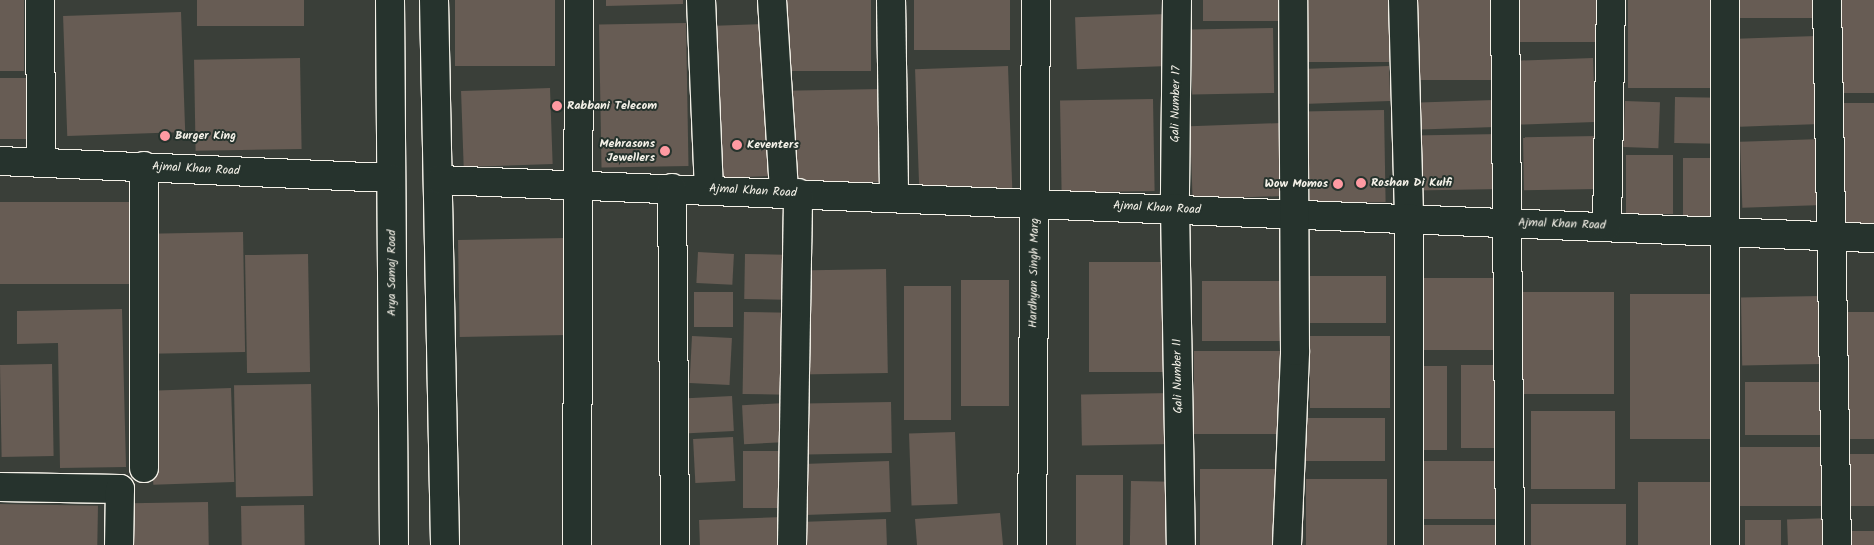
<!DOCTYPE html>
<style>
body{margin:0}
#map{position:relative;width:1874px;height:545px;overflow:hidden;background:#3a3f39;font-family:Kalam,sans-serif}
div>[style]{position:absolute}
.building>*{inset:0;background:#675c54;transform-origin:0 0}
.roads{filter:drop-shadow(1px 0 #f4f1e8) drop-shadow(-1px 0 #f4f1e8) drop-shadow(0 1px #f4f1e8) drop-shadow(0 -1px #f4f1e8)}
.minor>*{height:28px;margin:-14px;padding:0 14px;transform-origin:14px;border-radius:14px;background:#26332d}
.dots>*{width:14px;height:14px;translate:-50% -50%;box-sizing:border-box;border:2px solid #26332d;border-radius:50%}
span{translate:-50% -50%;white-space:nowrap;text-align:center;line-height:1.15;-webkit-text-stroke:4px #26332d;paint-order:stroke}
.street-label{font-size:12px;color:#f4f1e8}
.poi-label{font-size:12px;color:#f4f1e8;font-weight:700}
.left{translate:0 -50%;text-align:left}
.right{translate:-100% -50%;text-align:right}
</style>
<div id="map">
<div class="building">
<div style="left:0;top:0;width:24px;height:71px"></div>
<div style="left:197px;top:0;width:107px;height:26px"></div>
<div style="left:455px;top:0;width:100px;height:66px"></div>
<div style="clip-path:polygon(606px 0,683px 0,683px 4px,606px 6px)"></div>
<div style="left:780px;top:0;width:91px;height:71px"></div>
<div style="left:914px;top:0;width:96px;height:50px"></div>
<div style="left:1203px;top:0;width:75px;height:21px"></div>
<div style="left:1296px;top:0;width:93px;height:62px"></div>
<div style="left:1409px;top:0;width:91px;height:80px"></div>
<div style="left:1512px;top:0;width:86px;height:42px"></div>
<div style="left:1628px;top:0;width:87px;height:88px"></div>
<div style="left:1735px;top:0;width:83px;height:18px"></div>
<div style="left:1839px;top:0;width:35px;height:93px"></div>
<div style="left:181px;top:12px;width:120px;height:118px;rotate:88deg"></div>
<div style="left:1167px;top:14px;width:52px;height:92px;rotate:88deg"></div>
<div style="left:686px;top:23px;width:143px;height:87px;rotate:89deg"></div>
<div style="left:767px;top:24px;width:152px;height:58px;rotate:88deg"></div>
<div style="left:1273px;top:28px;width:65px;height:82px;rotate:89deg"></div>
<div style="left:1817px;top:36px;width:88px;height:80px;rotate:88deg"></div>
<div style="left:300px;top:58px;width:91px;height:106px;rotate:89deg"></div>
<div style="left:1593px;top:58px;width:64px;height:76px;rotate:88deg"></div>
<div style="left:1008px;top:66px;width:124px;height:93px;rotate:88deg"></div>
<div style="left:1389px;top:66px;width:35px;height:88px;rotate:88deg"></div>
<div style="left:0;top:78px;width:30px;height:61px"></div>
<div style="left:550px;top:88px;width:76px;height:89px;rotate:88deg"></div>
<div style="left:882px;top:89px;width:93px;height:97px;rotate:89deg"></div>
<div style="left:1675px;top:97px;width:45px;height:46px;rotate:1deg"></div>
<div style="left:1153px;top:99px;width:92px;height:93px;rotate:89deg"></div>
<div style="left:1494px;top:100px;width:27px;height:74px;rotate:88deg"></div>
<div style="left:1625px;top:101px;width:35px;height:46px;rotate:2deg"></div>
<div style="left:1874px;top:103px;width:131px;height:34px;rotate:90deg"></div>
<div style="left:1384px;top:110px;width:92px;height:81px;rotate:89deg"></div>
<div style="left:1281px;top:123px;width:73px;height:91px;rotate:88deg"></div>
<div style="left:1500px;top:134px;width:55px;height:87px;rotate:89deg"></div>
<div style="left:1597px;top:136px;width:53px;height:74px;rotate:89deg"></div>
<div style="left:1821px;top:139px;width:66px;height:81px;rotate:88deg"></div>
<div style="left:1626px;top:155px;width:47px;height:59px"></div>
<div style="left:1683px;top:158px;width:39px;height:63px"></div>
<div style="left:0;top:202px;width:134px;height:82px"></div>
<div style="left:243px;top:232px;width:120px;height:95px;rotate:89deg"></div>
<div style="left:567px;top:238px;width:97px;height:109px;rotate:89deg"></div>
<div style="left:698px;top:252px;width:36px;height:31px;rotate:3deg"></div>
<div style="left:308px;top:254px;width:118px;height:63px;rotate:89deg"></div>
<div style="left:745px;top:254px;width:39px;height:45px;rotate:1deg"></div>
<div style="left:1089px;top:262px;width:81px;height:110px"></div>
<div style="left:886px;top:269px;width:104px;height:88px;rotate:89deg"></div>
<div style="left:1386px;top:276px;width:47px;height:77px;rotate:90deg"></div>
<div style="left:1496px;top:278px;width:72px;height:79px;rotate:90deg"></div>
<div style="left:961px;top:280px;width:48px;height:126px"></div>
<div style="left:1202px;top:281px;width:79px;height:60px"></div>
<div style="left:904px;top:286px;width:47px;height:134px"></div>
<div style="left:694px;top:292px;width:39px;height:35px"></div>
<div style="left:1521px;top:292px;width:93px;height:102px"></div>
<div style="left:1630px;top:294px;width:87px;height:145px"></div>
<div style="left:1821px;top:296px;width:68px;height:80px;rotate:89deg"></div>
<div style="clip-path:polygon(122px 309px,126px 467px,60px 468px,58px 343px,17px 344px,17px 311px)"></div>
<div style="left:744px;top:312px;width:46px;height:82px;rotate:1deg"></div>
<div style="left:1837px;top:312px;width:37px;height:127px"></div>
<div style="left:692px;top:336px;width:40px;height:47px;rotate:3deg"></div>
<div style="left:1310px;top:336px;width:80px;height:72px"></div>
<div style="left:1194px;top:351px;width:94px;height:83px"></div>
<div style="left:52px;top:364px;width:92px;height:52px;rotate:89deg"></div>
<div style="left:1461px;top:365px;width:35px;height:83px"></div>
<div style="left:1414px;top:366px;width:33px;height:84px"></div>
<div style="left:1745px;top:382px;width:79px;height:53px"></div>
<div style="left:311px;top:384px;width:112px;height:77px;rotate:89deg"></div>
<div style="left:231px;top:388px;width:94px;height:81px;rotate:88deg"></div>
<div style="left:1173px;top:393px;width:51px;height:92px;rotate:89deg"></div>
<div style="left:732px;top:396px;width:35px;height:45px;rotate:87deg"></div>
<div style="left:891px;top:402px;width:51px;height:86px;rotate:89deg"></div>
<div style="left:785px;top:403px;width:39px;height:43px;rotate:87deg"></div>
<div style="left:1531px;top:411px;width:84px;height:78px"></div>
<div style="left:1385px;top:418px;width:43px;height:81px;rotate:90deg"></div>
<div style="left:955px;top:432px;width:72px;height:46px;rotate:88deg"></div>
<div style="left:733px;top:437px;width:44px;height:40px;rotate:87deg"></div>
<div style="left:1829px;top:447px;width:59px;height:90px;rotate:90deg"></div>
<div style="left:743px;top:451px;width:49px;height:57px"></div>
<div style="left:1847px;top:454px;width:27px;height:52px"></div>
<div style="left:889px;top:461px;width:51px;height:86px;rotate:88deg"></div>
<div style="left:1495px;top:461px;width:58px;height:80px;rotate:90deg"></div>
<div style="left:1200px;top:469px;width:79px;height:76px"></div>
<div style="left:1123px;top:475px;width:70px;height:47px;rotate:90deg"></div>
<div style="left:1306px;top:479px;width:81px;height:66px"></div>
<div style="left:1131px;top:481px;width:43px;height:64px;rotate:1deg"></div>
<div style="left:1638px;top:482px;width:82px;height:63px"></div>
<div style="left:208px;top:502px;width:43px;height:77px;rotate:89deg"></div>
<div style="left:0;top:504px;width:98px;height:41px;rotate:1deg"></div>
<div style="left:1531px;top:504px;width:95px;height:41px"></div>
<div style="left:304px;top:505px;width:40px;height:63px;rotate:89deg"></div>
<div style="clip-path:polygon(1000px 513px,1003px 545px,917px 545px,915px 519px)"></div>
<div style="left:783px;top:517px;width:28px;height:84px;rotate:88deg"></div>
<div style="left:1831px;top:518px;width:27px;height:44px;rotate:88deg"></div>
<div style="left:886px;top:519px;width:26px;height:87px;rotate:88deg"></div>
<div style="left:1745px;top:520px;width:36px;height:25px"></div>
<div style="left:1413px;top:525px;width:83px;height:20px"></div>
<div style="left:1847px;top:531px;width:27px;height:14px"></div>
</div>
<div class="roads">
<div class="minor">
<div style="left:40px;top:0;width:162px;rotate:89.6deg"></div>
<div style="left:390px;top:0;width:545px;rotate:89.58deg"></div>
<div style="left:434px;top:0;width:545px;rotate:88.84deg"></div>
<div style="left:701px;top:0;width:189px;rotate:87.6deg"></div>
<div style="left:772px;top:0;width:193px;rotate:86.4deg"></div>
<div style="left:891px;top:0;width:197px;rotate:89.1deg"></div>
<div style="left:1177px;top:0;width:208px;rotate:90.6deg"></div>
<div style="left:1175px;top:208px;width:337px;rotate:89deg"></div>
<div style="left:1403px;top:0;width:218px;rotate:88.4deg"></div>
<div style="left:1409px;top:218px;width:327px;rotate:90deg"></div>
<div style="left:1505px;top:0;width:545px;rotate:89.47deg"></div>
<div style="left:1725px;top:0;width:545px;rotate:90deg"></div>
<div style="left:1827px;top:0;width:545px;rotate:88.95deg"></div>
<div style="left:0;top:161px;width:391px;rotate:2.5deg"></div>
<div style="left:440px;top:180px;width:1435px;rotate:2.32deg"></div>
<div style="left:672px;top:188px;width:357px;rotate:89.5deg"></div>
<div style="left:1607px;top:226px;width:226px;rotate:-89deg"></div>
<div style="left:144px;top:468px;width:302px;rotate:-90deg"></div>
<div style="left:0;top:487px;width:120px;rotate:1deg"></div>
<div style="left:120px;top:489px;width:56px;rotate:91deg"></div>
<div style="left:577px;top:545px;width:545px;rotate:-89.79deg"></div>
<div style="left:792px;top:545px;width:352px;rotate:-89deg"></div>
<div style="left:1032px;top:545px;width:545px;rotate:-89.58deg"></div>
<div style="left:1287px;top:545px;width:194px;rotate:-87.6deg"></div>
<div style="left:1295px;top:351px;width:351px;rotate:-90.3deg"></div>
</div>
</div>
<div class="dots">
<div style="left:557px;top:106px;background:#ff9aa2"></div>
<div style="left:165px;top:136px;background:#ff9aa2"></div>
<div style="left:737px;top:145px;background:#ff9aa2"></div>
<div style="left:665px;top:151px;background:#ff9aa2"></div>
<div style="left:1361px;top:183px;background:#ff9aa2"></div>
<div style="left:1338px;top:184px;background:#ff9aa2"></div>
</div>
<div class="street-label">
<span style="left:1176px;top:104px;rotate:-89deg">Gali Number 17</span>
<span style="left:196px;top:169px;rotate:3deg">Ajmal Khan Road</span>
<span style="left:753px;top:191px;rotate:3deg">Ajmal Khan Road</span>
<span style="left:1157px;top:208px;rotate:3deg">Ajmal Khan Road</span>
<span style="left:1562px;top:224px;rotate:2deg">Ajmal Khan Road</span>
<span style="left:392px;top:273px;rotate:-90deg">Arya Samaj Road</span>
<span style="left:1034px;top:273px;rotate:-89deg">Hardhyan Singh Marg</span>
<span style="left:1178px;top:376px;rotate:-91deg">Gali Number 11</span>
</div>
<div class="poi-label">
<span class="left" style="left:567px;top:106px">Rabbani Telecom</span>
<span class="left" style="left:175px;top:136px">Burger King</span>
<span class="right" style="left:655px;top:151px">Mehrasons<br>Jewellers</span>
<span class="left" style="left:747px;top:145px">Keventers</span>
<span class="left" style="left:1371px;top:183px">Roshan Di Kulfi</span>
<span class="right" style="left:1328px;top:184px">Wow Momos</span>
</div>
</div>
